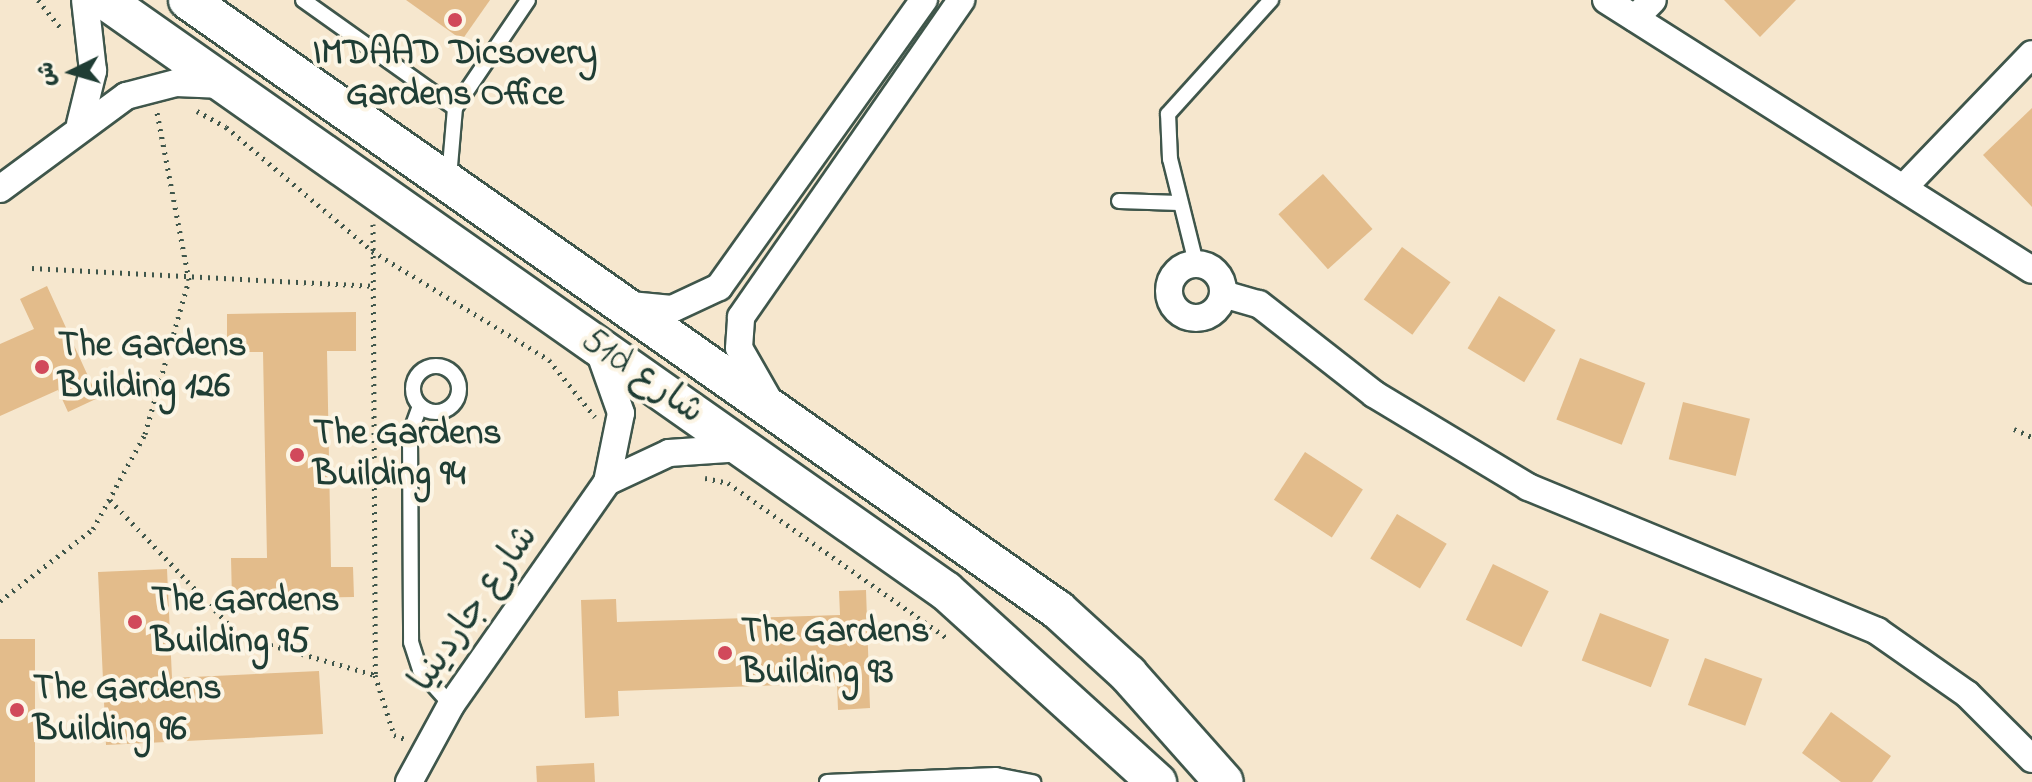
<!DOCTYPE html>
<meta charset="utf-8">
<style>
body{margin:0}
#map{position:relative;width:2032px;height:782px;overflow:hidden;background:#f6e7ce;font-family:"Indie Flower","Playpen Sans Arabic",sans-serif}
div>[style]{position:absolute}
.building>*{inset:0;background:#e3bc8b;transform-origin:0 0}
.path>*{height:5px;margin-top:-2.5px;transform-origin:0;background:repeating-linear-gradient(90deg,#3f564b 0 2px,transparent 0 8px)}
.roads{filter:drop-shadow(2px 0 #3f564b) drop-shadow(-2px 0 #3f564b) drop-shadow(0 2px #3f564b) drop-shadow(0 -2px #3f564b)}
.lane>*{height:14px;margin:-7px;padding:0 7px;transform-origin:7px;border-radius:7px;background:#fff}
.lane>.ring{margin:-7px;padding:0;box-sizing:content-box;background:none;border:14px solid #fff;border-radius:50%}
.street>*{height:26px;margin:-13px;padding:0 13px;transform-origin:13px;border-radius:13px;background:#fff}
.street>.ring{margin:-13px;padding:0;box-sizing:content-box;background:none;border:26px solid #fff;border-radius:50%}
.secondary>*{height:38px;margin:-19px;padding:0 19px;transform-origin:19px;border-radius:19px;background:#fff}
.dots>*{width:22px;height:22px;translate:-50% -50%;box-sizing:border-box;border:4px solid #fcf5e5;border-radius:50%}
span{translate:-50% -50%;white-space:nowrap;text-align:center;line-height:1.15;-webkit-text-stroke:8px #fcf5e5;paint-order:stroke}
.poi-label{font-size:36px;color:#1f3d34;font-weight:700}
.left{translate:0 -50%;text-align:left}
.street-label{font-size:36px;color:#1f3d34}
.north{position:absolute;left:32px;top:32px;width:80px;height:80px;-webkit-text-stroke:6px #fcf5e5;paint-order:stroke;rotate:265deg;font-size:22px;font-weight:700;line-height:32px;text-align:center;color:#1f3d34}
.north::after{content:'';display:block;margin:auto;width:28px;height:36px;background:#1f3d34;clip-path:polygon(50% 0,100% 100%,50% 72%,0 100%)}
</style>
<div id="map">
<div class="building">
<div style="clip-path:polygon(406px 0,490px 0,462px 40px)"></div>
<div style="clip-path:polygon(1724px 0,1796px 0,1760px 37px)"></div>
<div style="clip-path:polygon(2032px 108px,2032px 207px,1983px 155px)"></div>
<div style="left:1323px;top:174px;width:74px;height:60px;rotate:48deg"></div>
<div style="left:1402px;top:247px;width:60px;height:65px;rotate:36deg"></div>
<div style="clip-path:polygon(47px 286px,98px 398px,68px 412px,58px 390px,0 416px,0 344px,34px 329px,20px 299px)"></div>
<div style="left:1499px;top:296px;width:66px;height:61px;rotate:31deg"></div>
<div style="clip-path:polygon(356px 312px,356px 351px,327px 351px,331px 567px,353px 567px,354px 597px,232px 599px,231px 558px,267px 558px,263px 352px,227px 352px,227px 314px)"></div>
<div style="left:1580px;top:358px;width:70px;height:66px;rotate:21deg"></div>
<div style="left:1683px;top:402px;width:69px;height:59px;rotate:14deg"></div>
<div style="left:1305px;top:452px;width:69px;height:57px;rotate:33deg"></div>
<div style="left:1397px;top:514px;width:58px;height:52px;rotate:31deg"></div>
<div style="left:1493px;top:564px;width:62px;height:62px;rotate:26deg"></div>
<div style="clip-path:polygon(167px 569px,172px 678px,319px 671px,323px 734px,106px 745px,98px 572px)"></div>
<div style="clip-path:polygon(866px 590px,870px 708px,838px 710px,837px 683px,618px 691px,619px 716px,585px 718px,581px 600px,616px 599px,617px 622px,840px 615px,839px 591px)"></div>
<div style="left:1600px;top:613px;width:74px;height:51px;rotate:21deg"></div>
<div style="left:0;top:639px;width:35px;height:143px"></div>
<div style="left:1705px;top:658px;width:61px;height:50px;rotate:20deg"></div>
<div style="clip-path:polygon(1831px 712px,1891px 756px,1872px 782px,1841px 782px,1802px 753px)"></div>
<div style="left:594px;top:763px;width:19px;height:58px;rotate:87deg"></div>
</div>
<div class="path">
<div style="left:38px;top:0;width:38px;rotate:51deg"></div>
<div style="left:197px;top:111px;width:33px;rotate:29deg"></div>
<div style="left:226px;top:127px;width:192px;rotate:40.3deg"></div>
<div style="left:372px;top:251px;width:208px;rotate:31.6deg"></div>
<div style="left:549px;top:360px;width:73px;rotate:51.1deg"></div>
<div style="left:373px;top:224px;width:451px;rotate:89.7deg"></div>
<div style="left:32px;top:268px;width:340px;rotate:3deg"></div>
<div style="left:2014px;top:429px;width:20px;rotate:24deg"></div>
<div style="left:705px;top:478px;width:24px;rotate:12deg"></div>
<div style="left:728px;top:483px;width:270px;rotate:35.3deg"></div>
<div style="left:110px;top:500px;width:188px;rotate:46.3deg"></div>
<div style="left:240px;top:636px;width:141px;rotate:16.1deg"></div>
<div style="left:375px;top:675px;width:63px;rotate:72.4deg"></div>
<div style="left:394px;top:735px;width:12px;rotate:20deg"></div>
<div style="left:0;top:601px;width:118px;rotate:-37.7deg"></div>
<div style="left:93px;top:529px;width:108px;rotate:-61.3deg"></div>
<div style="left:145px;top:434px;width:160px;rotate:-74.1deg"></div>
<div style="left:189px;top:280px;width:171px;rotate:-100.8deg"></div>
</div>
<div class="roads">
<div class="lane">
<div style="left:303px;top:0;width:186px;rotate:35.4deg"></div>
<div style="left:449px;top:178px;width:70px;rotate:-85.1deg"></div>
<div style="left:455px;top:108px;width:130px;rotate:-55.9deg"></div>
<div style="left:1119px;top:201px;width:60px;rotate:1.9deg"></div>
<div style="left:1196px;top:263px;width:107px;rotate:-104deg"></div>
<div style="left:1170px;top:159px;width:45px;rotate:-92.5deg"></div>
<div style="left:1168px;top:114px;width:154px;rotate:-47.9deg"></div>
<div class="ring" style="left:413px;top:366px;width:32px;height:32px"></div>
<div style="left:420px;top:406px;width:30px;rotate:110deg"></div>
<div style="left:410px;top:434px;width:208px;rotate:89.7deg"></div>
<div style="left:411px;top:642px;width:29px;rotate:72deg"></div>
<div style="left:420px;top:670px;width:47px;rotate:48.5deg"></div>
<div style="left:827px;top:782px;width:169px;rotate:-2.4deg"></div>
<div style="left:996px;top:775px;width:38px;rotate:11deg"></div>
</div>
<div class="street">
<div style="left:1606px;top:0;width:504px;rotate:32.37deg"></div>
<div style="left:1635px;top:18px;width:25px;rotate:-45deg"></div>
<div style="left:80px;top:124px;width:55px;rotate:-76.2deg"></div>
<div style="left:93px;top:71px;width:71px;rotate:-96.4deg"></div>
<div style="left:1907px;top:184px;width:180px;rotate:-46.1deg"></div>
<div style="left:0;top:189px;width:157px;rotate:-36.4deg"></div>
<div style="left:126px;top:96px;width:52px;rotate:-14.6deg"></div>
<div style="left:176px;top:83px;width:47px;rotate:2.4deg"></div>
<div class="ring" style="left:1169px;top:264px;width:28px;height:28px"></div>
<div style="left:1223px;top:294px;width:37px;rotate:16deg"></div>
<div style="left:1259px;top:304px;width:146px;rotate:38deg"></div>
<div style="left:1374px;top:394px;width:180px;rotate:31.1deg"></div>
<div style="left:1528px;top:487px;width:378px;rotate:22.4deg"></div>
<div style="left:1877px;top:631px;width:110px;rotate:35deg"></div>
<div style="left:1967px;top:694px;width:92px;rotate:45deg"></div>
<div style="left:630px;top:305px;width:42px;rotate:5.4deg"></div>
<div style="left:672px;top:309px;width:52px;rotate:-25.1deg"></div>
<div style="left:719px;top:287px;width:353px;rotate:-54.5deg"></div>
<div style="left:767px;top:397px;width:56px;rotate:-119.7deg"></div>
<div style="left:739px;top:348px;width:31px;rotate:-86deg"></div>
<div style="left:741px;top:317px;width:386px;rotate:-55.2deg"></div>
<div style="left:607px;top:482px;width:68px;rotate:-25.1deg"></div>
<div style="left:669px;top:453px;width:73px;rotate:-3.9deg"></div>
<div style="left:409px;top:782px;width:88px;rotate:-61.4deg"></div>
<div style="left:451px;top:705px;width:272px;rotate:-55deg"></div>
<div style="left:607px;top:482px;width:70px;rotate:-78.5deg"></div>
<div style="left:621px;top:413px;width:69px;rotate:-109.5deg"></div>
</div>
<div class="secondary">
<div style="left:105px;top:0;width:1028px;rotate:35.1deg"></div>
<div style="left:946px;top:591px;width:285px;rotate:42.2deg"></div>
<div style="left:188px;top:0;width:1063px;rotate:35.04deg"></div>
<div style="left:1058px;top:610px;width:95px;rotate:42.4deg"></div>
<div style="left:1128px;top:674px;width:144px;rotate:48.4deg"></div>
</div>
</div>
<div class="dots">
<div style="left:455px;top:20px;background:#d1495b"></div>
<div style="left:42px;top:367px;background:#d1495b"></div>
<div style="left:297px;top:455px;background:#d1495b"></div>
<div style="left:135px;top:622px;background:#d1495b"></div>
<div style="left:725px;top:653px;background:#d1495b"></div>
<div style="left:17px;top:710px;background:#d1495b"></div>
</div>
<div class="poi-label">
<span style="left:455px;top:75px">IMDAAD Dicsovery<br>Gardens Office</span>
<span class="left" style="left:58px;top:367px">The Gardens<br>Building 126</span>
<span class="left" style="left:313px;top:455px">The Gardens<br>Building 94</span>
<span class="left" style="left:151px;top:622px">The Gardens<br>Building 95</span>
<span class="left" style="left:741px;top:653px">The Gardens<br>Building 93</span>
<span class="left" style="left:33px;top:710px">The Gardens<br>Building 96</span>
</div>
<div class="street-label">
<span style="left:642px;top:377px;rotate:35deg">51d شارع</span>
<span style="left:475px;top:609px;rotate:-55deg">شارع جاردينيا</span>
</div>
<div class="north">ش</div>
</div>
